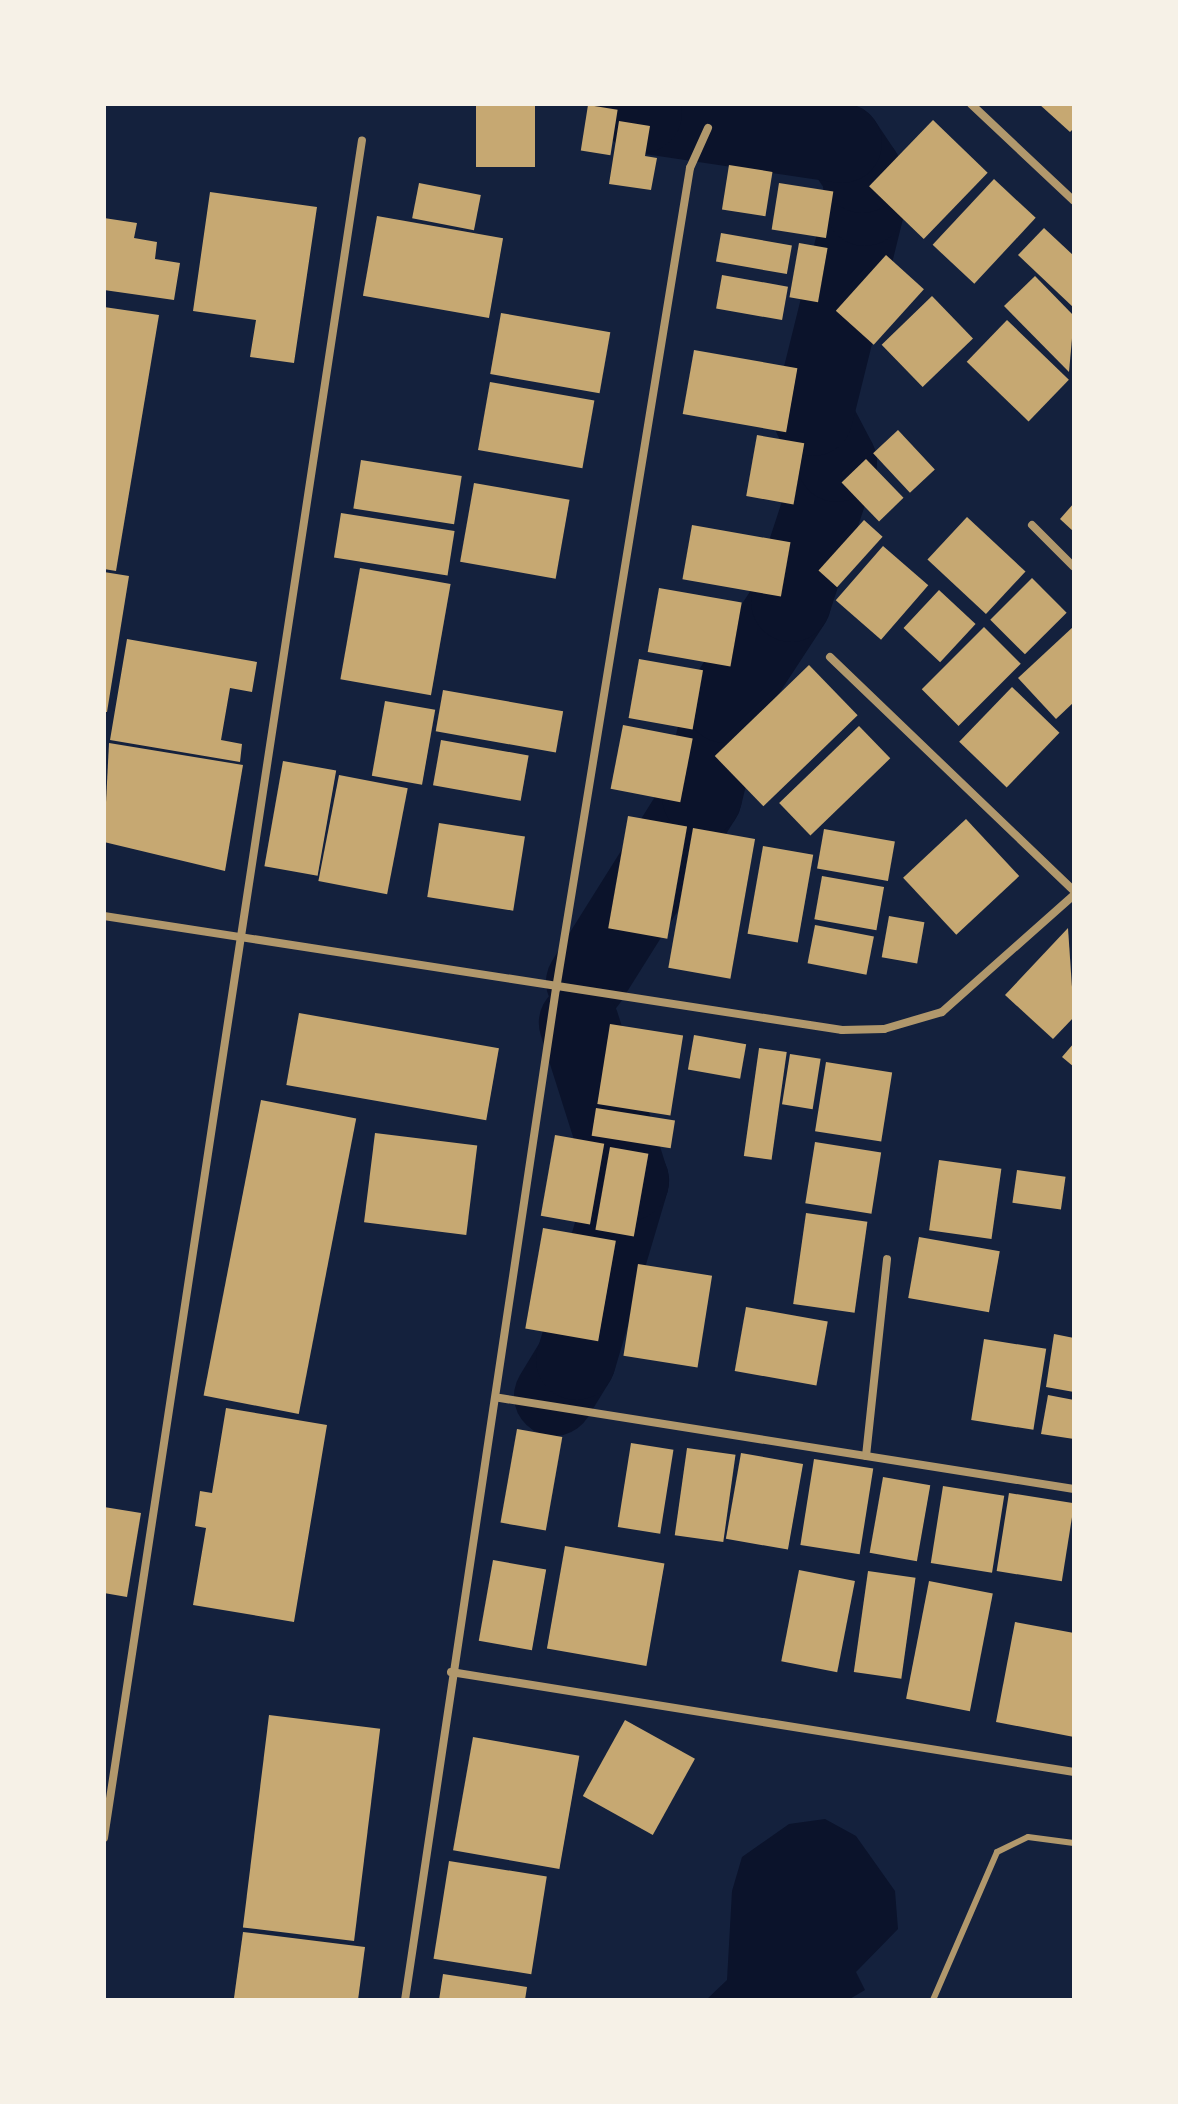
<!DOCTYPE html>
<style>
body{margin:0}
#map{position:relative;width:1178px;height:2104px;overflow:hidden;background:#14213d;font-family:"Alegreya Sans",sans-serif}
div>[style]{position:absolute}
.water>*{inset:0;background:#0b132b}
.river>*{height:80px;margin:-40px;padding:0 40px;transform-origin:40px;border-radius:40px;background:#0b132b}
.building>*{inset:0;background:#c6a872;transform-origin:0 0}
.service>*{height:6px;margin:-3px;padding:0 3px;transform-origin:3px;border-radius:3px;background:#b1986c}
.minor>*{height:8px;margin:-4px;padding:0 4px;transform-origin:4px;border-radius:4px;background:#b1986c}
span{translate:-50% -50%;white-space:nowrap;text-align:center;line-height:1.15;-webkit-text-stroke:6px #f6f1e7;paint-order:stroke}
.frame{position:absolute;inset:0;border:106px solid #f6f1e7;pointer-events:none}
</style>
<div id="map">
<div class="water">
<div style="clip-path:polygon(825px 1819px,856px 1836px,895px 1891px,898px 1929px,856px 1972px,865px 1990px,848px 2000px,706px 2000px,727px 1980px,732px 1891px,742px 1857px,789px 1824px)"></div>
</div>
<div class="river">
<div style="left:586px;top:982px;width:218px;rotate:-57.9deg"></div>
<div style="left:702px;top:797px;width:97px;rotate:-76.3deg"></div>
<div style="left:725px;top:703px;width:121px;rotate:-56.8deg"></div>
<div style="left:791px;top:602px;width:147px;rotate:-71.8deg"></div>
<div style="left:837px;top:462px;width:52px;rotate:-117.6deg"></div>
<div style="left:813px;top:416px;width:216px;rotate:-76.1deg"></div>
<div style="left:865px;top:206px;width:33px;rotate:-95deg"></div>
<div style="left:862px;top:173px;width:36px;rotate:-124deg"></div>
<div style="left:842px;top:143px;width:202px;rotate:-171.5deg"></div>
<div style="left:642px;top:113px;width:12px;rotate:-132deg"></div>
<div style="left:554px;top:1396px;width:42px;rotate:-58.6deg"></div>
<div style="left:576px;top:1360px;width:187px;rotate:-73.5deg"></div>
<div style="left:629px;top:1181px;width:166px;rotate:-107.6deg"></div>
</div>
<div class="building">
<div style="left:476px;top:104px;width:59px;height:63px"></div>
<div style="clip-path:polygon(1039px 104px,1074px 104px,1074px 128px,1070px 132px)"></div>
<div style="left:588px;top:105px;width:30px;height:46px;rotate:9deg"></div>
<div style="left:933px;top:120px;width:76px;height:92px;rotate:44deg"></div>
<div style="clip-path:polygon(619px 121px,650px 126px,645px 156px,657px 158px,651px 190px,609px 184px)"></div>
<div style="left:729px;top:165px;width:44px;height:45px;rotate:9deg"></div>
<div style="left:994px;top:179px;width:57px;height:90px;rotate:43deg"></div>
<div style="left:419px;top:183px;width:63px;height:36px;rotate:11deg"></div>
<div style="left:779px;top:183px;width:55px;height:47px;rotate:9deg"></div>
<div style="clip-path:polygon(210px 192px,317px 207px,294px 363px,250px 357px,256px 320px,193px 311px)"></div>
<div style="left:377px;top:216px;width:128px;height:81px;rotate:10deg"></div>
<div style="clip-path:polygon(104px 218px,137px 223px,134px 238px,157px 242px,155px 259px,180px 263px,174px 300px,104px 290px)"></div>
<div style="clip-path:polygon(1044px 228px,1074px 256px,1074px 308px,1018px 255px)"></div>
<div style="left:721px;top:233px;width:72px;height:29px;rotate:10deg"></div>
<div style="left:799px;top:243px;width:29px;height:55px;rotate:10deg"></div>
<div style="left:886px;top:255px;width:51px;height:75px;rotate:42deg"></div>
<div style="left:722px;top:275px;width:67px;height:34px;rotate:10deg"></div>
<div style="clip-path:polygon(1035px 276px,1074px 316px,1069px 372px,1004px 306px)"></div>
<div style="left:932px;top:296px;width:59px;height:70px;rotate:46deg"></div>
<div style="clip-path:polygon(104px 307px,159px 315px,116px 571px,104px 569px)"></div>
<div style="left:501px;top:313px;width:111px;height:62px;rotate:10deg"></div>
<div style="left:1007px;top:320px;width:86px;height:58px;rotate:44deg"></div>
<div style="left:694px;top:350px;width:105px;height:65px;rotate:10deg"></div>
<div style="left:490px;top:382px;width:106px;height:69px;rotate:10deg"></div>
<div style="left:898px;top:430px;width:54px;height:34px;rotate:47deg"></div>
<div style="left:757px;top:435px;width:48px;height:62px;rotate:10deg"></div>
<div style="left:866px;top:459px;width:54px;height:34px;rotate:46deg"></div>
<div style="left:361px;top:460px;width:102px;height:49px;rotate:9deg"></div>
<div style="left:474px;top:483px;width:97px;height:80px;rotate:10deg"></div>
<div style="clip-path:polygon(1074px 503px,1074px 532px,1060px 519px)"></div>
<div style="left:341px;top:513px;width:115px;height:45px;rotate:9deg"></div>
<div style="left:967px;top:517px;width:80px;height:58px;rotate:43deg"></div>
<div style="left:864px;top:520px;width:25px;height:68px;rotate:42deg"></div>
<div style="left:692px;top:525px;width:100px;height:55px;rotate:10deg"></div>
<div style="left:883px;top:546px;width:60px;height:72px;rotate:41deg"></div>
<div style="left:360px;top:568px;width:92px;height:113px;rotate:10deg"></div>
<div style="clip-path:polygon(104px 572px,129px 576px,107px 712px,104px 712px)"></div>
<div style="left:1032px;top:578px;width:49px;height:59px;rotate:45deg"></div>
<div style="left:659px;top:588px;width:84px;height:65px;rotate:10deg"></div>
<div style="left:939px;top:590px;width:50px;height:52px;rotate:43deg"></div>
<div style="clip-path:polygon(1074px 626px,1074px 702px,1056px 719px,1018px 678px)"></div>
<div style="left:984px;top:627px;width:52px;height:88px;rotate:45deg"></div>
<div style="clip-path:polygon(127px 639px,257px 662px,252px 692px,230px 688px,221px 740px,242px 744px,240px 762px,110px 740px)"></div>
<div style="left:639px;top:659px;width:65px;height:60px;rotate:10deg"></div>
<div style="left:809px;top:665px;width:70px;height:131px;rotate:46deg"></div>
<div style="left:1012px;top:687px;width:66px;height:76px;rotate:44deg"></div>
<div style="left:443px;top:690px;width:122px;height:42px;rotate:10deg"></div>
<div style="left:385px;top:701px;width:51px;height:76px;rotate:10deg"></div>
<div style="left:623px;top:725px;width:71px;height:65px;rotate:11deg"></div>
<div style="left:859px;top:726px;width:45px;height:111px;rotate:46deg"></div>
<div style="left:441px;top:740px;width:89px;height:46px;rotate:10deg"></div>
<div style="clip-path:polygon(109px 743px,243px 765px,225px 871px,104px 842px)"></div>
<div style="left:283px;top:761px;width:54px;height:107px;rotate:10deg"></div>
<div style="left:339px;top:775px;width:70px;height:108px;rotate:11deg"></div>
<div style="left:628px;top:816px;width:60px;height:114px;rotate:10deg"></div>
<div style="left:966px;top:819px;width:78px;height:86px;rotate:47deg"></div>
<div style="left:439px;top:823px;width:87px;height:75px;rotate:9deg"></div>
<div style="left:693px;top:828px;width:63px;height:142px;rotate:10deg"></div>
<div style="left:824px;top:829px;width:72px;height:40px;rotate:10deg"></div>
<div style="left:763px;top:846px;width:51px;height:89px;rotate:10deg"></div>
<div style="left:822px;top:876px;width:63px;height:44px;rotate:10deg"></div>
<div style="left:889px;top:916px;width:36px;height:42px;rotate:10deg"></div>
<div style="left:815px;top:925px;width:60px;height:39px;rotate:11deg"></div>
<div style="clip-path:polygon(1068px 928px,1074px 1017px,1053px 1039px,1005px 995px)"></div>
<div style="left:299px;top:1013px;width:203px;height:73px;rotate:10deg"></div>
<div style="left:610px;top:1024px;width:74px;height:81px;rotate:9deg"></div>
<div style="left:694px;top:1035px;width:53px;height:35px;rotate:10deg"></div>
<div style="clip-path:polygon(1074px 1043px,1074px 1067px,1062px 1057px)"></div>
<div style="left:759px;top:1048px;width:28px;height:109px;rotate:8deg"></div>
<div style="left:790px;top:1054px;width:31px;height:51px;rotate:9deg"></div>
<div style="left:826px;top:1062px;width:67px;height:70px;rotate:9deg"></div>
<div style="left:261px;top:1100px;width:97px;height:301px;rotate:11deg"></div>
<div style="left:596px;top:1108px;width:80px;height:28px;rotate:9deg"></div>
<div style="left:375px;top:1133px;width:103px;height:90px;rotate:7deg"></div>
<div style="left:555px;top:1135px;width:50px;height:82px;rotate:10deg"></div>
<div style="left:815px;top:1142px;width:67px;height:62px;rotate:9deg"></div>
<div style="left:610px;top:1147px;width:39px;height:84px;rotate:10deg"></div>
<div style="left:939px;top:1160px;width:63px;height:71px;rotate:8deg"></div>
<div style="left:1017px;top:1170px;width:49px;height:33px;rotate:8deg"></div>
<div style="left:806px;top:1213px;width:62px;height:92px;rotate:8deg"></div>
<div style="left:543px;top:1228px;width:74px;height:102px;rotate:10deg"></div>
<div style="left:919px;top:1237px;width:82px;height:62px;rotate:10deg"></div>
<div style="left:638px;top:1264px;width:75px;height:93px;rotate:9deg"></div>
<div style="left:746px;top:1307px;width:83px;height:65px;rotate:10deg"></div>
<div style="clip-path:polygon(1054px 1334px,1074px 1338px,1074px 1392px,1046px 1387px)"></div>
<div style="left:984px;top:1339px;width:63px;height:82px;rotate:9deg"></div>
<div style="clip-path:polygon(1048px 1395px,1074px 1400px,1074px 1439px,1041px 1434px)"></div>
<div style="clip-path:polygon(226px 1408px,327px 1425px,294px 1622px,193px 1605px,206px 1528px,195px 1526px,200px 1491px,212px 1493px)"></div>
<div style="left:517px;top:1429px;width:46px;height:95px;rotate:10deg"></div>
<div style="left:631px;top:1443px;width:43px;height:85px;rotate:9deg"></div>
<div style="left:687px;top:1448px;width:49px;height:88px;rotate:8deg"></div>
<div style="left:741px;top:1453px;width:63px;height:87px;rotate:10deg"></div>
<div style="left:814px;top:1459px;width:60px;height:87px;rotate:9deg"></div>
<div style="left:883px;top:1477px;width:48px;height:77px;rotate:10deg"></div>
<div style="left:943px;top:1486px;width:62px;height:78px;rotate:9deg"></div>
<div style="left:1009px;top:1493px;width:66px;height:79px;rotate:9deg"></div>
<div style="clip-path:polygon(104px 1507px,141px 1513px,127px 1597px,104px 1593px)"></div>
<div style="left:565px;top:1546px;width:101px;height:104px;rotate:10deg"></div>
<div style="left:493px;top:1560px;width:54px;height:82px;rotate:10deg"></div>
<div style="left:799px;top:1570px;width:57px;height:93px;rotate:11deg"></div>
<div style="left:868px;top:1571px;width:48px;height:102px;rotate:8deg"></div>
<div style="left:929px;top:1581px;width:65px;height:120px;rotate:11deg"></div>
<div style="clip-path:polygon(1015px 1622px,1074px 1633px,1074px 1737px,996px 1722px)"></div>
<div style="left:269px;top:1715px;width:112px;height:214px;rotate:7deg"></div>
<div style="left:625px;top:1720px;width:80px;height:87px;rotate:29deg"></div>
<div style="left:473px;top:1737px;width:108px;height:115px;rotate:10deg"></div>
<div style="left:449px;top:1861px;width:99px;height:99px;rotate:9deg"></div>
<div style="clip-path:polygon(243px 1932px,365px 1947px,358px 2000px,234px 1998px)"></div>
<div style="clip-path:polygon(443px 1974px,527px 1987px,525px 2000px,439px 2000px)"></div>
</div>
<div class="service">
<div style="left:933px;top:2000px;width:161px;rotate:-66.6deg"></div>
<div style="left:997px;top:1852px;width:34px;rotate:-26deg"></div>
<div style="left:1028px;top:1837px;width:46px;rotate:7.4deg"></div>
</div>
<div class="minor">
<div style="left:971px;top:104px;width:141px;rotate:43.3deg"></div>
<div style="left:1032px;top:525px;width:59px;rotate:45deg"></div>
<div style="left:830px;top:657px;width:338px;rotate:43.8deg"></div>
<div style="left:104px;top:916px;width:747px;rotate:8.78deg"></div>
<div style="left:842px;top:1030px;width:42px;rotate:-1.4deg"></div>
<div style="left:884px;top:1029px;width:60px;rotate:-16.3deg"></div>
<div style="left:942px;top:1012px;width:176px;rotate:-41.6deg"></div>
<div style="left:500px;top:1398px;width:581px;rotate:9.01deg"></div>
<div style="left:866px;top:1456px;width:198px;rotate:-83.9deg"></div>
<div style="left:451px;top:1672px;width:631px;rotate:9.12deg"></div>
<div style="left:104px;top:1838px;width:1717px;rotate:-81.36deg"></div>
<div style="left:405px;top:2000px;width:1022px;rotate:-81.51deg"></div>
<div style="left:556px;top:989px;width:832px;rotate:-80.73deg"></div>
<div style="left:690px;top:168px;width:44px;rotate:-65.8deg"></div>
</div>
<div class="frame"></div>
</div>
